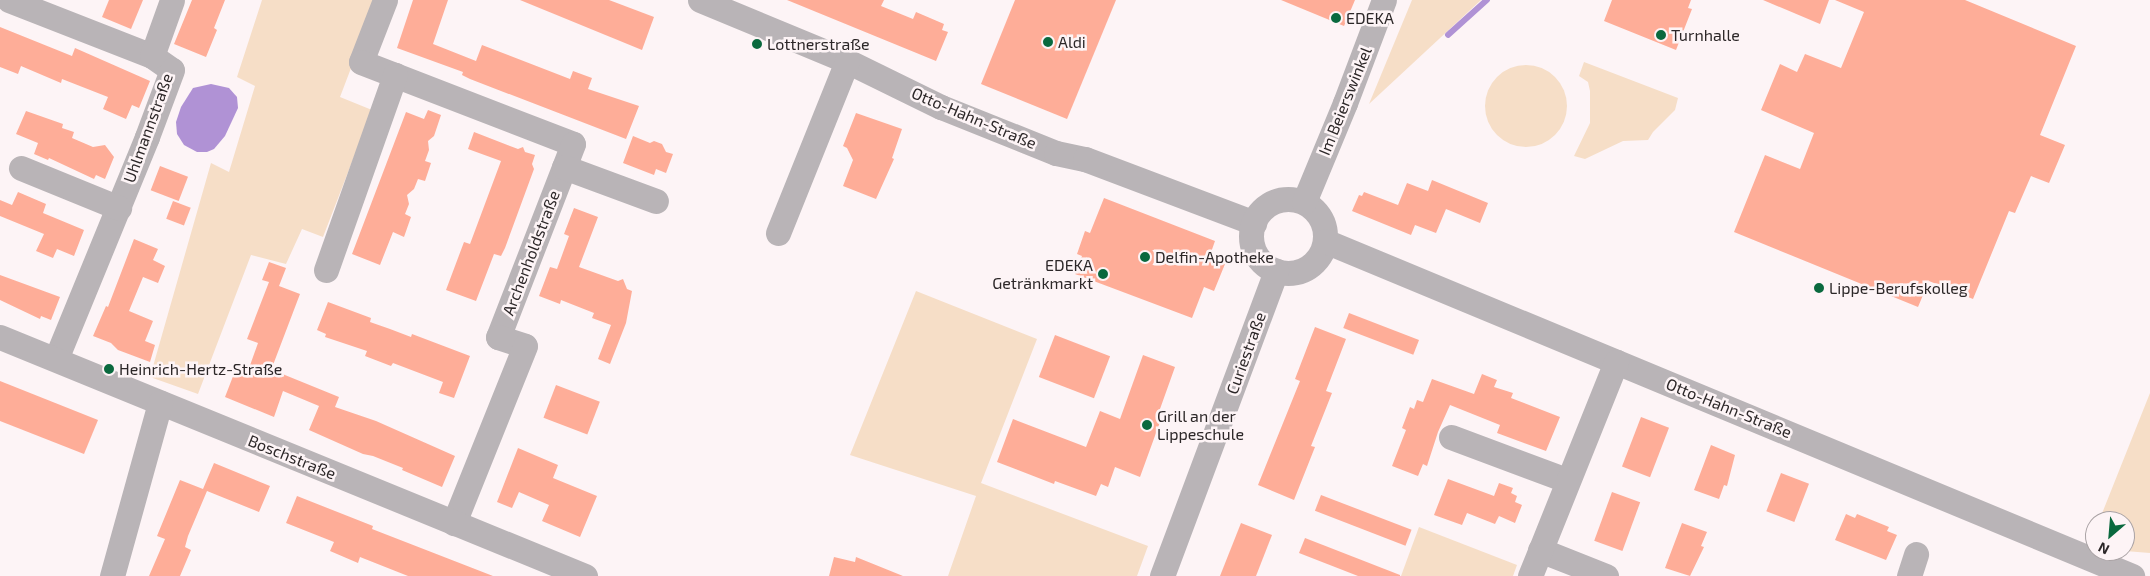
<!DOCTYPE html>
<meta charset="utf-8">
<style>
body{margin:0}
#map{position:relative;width:2150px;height:576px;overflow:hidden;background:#fdf4f6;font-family:"Exo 2",sans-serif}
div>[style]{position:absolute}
.green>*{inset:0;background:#f6dec7}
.round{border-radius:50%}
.water>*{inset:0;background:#b092d5}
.stream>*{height:5.5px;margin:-2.75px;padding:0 2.75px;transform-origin:2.75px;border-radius:2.75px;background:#b092d5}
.building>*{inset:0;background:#fead98;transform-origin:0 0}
.minor>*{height:25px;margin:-12.5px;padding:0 12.5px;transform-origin:12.5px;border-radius:12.5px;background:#b9b4b7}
.minor>.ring{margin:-12.5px;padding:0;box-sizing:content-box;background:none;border:25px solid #b9b4b7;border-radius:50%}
.dots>*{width:14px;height:14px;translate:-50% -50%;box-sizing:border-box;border:2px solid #fdf4f6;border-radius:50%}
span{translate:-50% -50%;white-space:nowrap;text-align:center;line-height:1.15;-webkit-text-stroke:5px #fdf4f6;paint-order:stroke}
.poi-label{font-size:16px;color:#2c2728}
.left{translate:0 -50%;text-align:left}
.right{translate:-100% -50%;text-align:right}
.street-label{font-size:16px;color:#2c2728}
.north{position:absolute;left:2085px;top:511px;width:50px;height:50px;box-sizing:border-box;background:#fdf4f6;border:1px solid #a9a2a4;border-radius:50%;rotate:207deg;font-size:14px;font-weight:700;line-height:20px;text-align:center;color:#2c2728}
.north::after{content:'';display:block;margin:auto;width:18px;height:22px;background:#0a693e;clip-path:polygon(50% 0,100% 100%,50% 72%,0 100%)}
</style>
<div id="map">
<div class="green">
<div style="clip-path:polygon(262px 0,377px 0,340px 97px,372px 110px,323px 237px,302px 229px,286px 264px,251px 255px,198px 394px,150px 377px,211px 163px,229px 172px,255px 86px,237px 77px)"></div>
<div style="clip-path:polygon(1412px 0,1481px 0,1369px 104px)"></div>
<div style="clip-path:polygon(1584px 62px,1678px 98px,1675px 110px,1653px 132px,1648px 140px,1623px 141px,1585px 159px,1574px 156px,1590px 123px,1590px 91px,1588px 82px,1579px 76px)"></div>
<div class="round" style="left:1485px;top:65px;width:82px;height:82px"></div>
<div style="clip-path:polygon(916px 291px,1037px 339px,981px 483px,1148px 546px,1137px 576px,948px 576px,976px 496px,850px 455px)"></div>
<div style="clip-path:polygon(2150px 393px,2150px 553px,2125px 551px,2125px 521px,2099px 521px)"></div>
<div style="clip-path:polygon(1419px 527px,1517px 565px,1513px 576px,1401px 576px)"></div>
</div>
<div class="water">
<div style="clip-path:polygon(211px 84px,229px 88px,237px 97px,238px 108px,225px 136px,214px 149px,207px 152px,197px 152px,184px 145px,177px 134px,176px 122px,181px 107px,193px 88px)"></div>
</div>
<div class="stream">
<div style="left:1448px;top:35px;width:52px;rotate:-41.9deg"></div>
</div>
<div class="building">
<div style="clip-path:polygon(109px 0,143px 0,131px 29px,102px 17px)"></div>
<div style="clip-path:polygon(192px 0,225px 0,214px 28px,217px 30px,206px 57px,174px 44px)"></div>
<div style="clip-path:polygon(413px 0,448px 0,433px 44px,476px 61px,482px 45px,570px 79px,573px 71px,592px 78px,588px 89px,639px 106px,626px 139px,470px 79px,462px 75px,463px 72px,397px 48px)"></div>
<div style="clip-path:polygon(520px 0,609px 0,654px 17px,642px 50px)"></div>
<div style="clip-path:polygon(787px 0,884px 0,881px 6px,913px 19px,916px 12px,944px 24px,942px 30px,948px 32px,936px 61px)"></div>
<div style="clip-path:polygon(1015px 0,1116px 0,1067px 119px,981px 84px)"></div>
<div style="clip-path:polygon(1281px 0,1355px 0,1344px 26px)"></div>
<div style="clip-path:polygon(1612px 0,1691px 0,1688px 8px,1692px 9px,1676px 50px,1604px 21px)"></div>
<div style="clip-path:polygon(1763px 0,1829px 0,1820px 24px)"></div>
<div style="clip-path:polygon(1835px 0,1965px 0,2076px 46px,2040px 135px,2065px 145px,2049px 183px,2031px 176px,2015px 213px,2009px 211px,1973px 299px,1929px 281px,1918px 307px,1734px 232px,1765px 155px,1800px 169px,1814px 133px,1761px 110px,1780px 64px,1797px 72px,1805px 54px,1841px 68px,1864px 12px)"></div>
<div style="clip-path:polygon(0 27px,72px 56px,75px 48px,150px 81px,139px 108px,132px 105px,126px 119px,103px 109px,108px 97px,62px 79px,61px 83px,21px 66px,18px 74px,0 67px)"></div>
<div style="clip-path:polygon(428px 110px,441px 115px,434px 136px,428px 141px,429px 150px,425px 161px,431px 163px,425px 181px,418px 179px,414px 189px,407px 195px,409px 204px,405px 214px,411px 217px,404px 237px,393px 232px,380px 265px,352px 254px,406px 112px,424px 119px)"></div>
<div style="clip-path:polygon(26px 111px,63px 124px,62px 128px,74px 132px,72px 138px,93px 147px,105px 145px,114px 157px,105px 179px,96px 175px,94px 179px,49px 158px,48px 160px,34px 154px,38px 143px,16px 134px)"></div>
<div style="clip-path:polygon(856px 113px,902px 129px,892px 158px,894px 159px,876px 199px,843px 186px,853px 160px,847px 148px,843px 146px)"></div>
<div style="clip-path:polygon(474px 132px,518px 149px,523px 147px,525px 152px,535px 155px,532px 164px,534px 169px,505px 248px,501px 256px,494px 254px,476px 301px,446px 290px,464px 242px,470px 244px,501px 161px,468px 149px)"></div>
<div style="clip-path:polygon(633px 136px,650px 143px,654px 141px,662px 144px,666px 152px,673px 154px,666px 173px,656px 169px,654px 175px,623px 163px)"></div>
<div style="left:160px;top:166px;width:30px;height:26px;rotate:21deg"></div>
<div style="clip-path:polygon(1432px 180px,1488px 203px,1480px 223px,1446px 209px,1436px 233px,1415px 225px,1411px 235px,1352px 211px,1359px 195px,1362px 196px,1364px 192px,1398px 205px,1407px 183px,1428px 191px)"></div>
<div style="clip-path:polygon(18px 192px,46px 204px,43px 213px,84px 230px,74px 256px,57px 249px,53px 258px,36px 251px,44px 234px,0 216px,0 200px,12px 205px)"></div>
<div style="clip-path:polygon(1104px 198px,1215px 241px,1209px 258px,1225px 264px,1214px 291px,1204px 287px,1192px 318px,1075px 274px,1082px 256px,1077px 254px,1085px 231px,1090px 233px)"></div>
<div style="left:173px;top:201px;width:19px;height:19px;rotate:21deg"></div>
<div style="clip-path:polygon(574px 208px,598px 217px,579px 267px,618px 281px,623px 279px,627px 289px,632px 291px,626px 323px,610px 364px,598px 359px,611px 325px,592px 318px,594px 313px,561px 300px,560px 304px,539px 296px,550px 267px,557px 269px,569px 236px,564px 234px)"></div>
<div style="clip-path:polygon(134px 239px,158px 249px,153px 260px,165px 266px,158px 283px,143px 277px,129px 311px,153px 321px,145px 341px,155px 345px,150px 362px,118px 350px,111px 343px,93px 336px,106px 306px,108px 307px)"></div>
<div style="clip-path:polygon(269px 262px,286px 268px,279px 286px,300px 294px,273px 365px,282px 369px,280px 373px,339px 397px,335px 407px,376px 421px,455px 456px,442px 487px,402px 470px,403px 468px,373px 456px,363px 454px,309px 430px,319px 406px,283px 391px,274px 417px,225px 397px,237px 366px,248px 371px,258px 343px,247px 339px,269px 282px,262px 280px)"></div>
<div style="clip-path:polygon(0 275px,60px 297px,51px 320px,41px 316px,40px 319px,0 300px)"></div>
<div style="clip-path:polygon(328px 302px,371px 318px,370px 322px,390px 329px,411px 337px,412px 334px,470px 356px,454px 398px,439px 393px,443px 382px,393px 363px,391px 366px,365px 356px,367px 351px,325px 337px,326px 334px,317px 330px)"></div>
<div style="left:1349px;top:313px;width:75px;height:16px;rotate:21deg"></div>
<div style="clip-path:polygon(1315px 327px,1346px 339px,1326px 391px,1332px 393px,1311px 446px,1315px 447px,1294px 500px,1258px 485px,1300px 381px,1295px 379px)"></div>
<div style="left:1055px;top:335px;width:59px;height:45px;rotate:21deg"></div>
<div style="clip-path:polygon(1143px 355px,1175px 367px,1160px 409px,1164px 411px,1140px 477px,1115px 467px,1108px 487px,1101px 484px,1096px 496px,1055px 481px,1054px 484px,997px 462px,1013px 419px,1086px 447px,1100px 411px,1120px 419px)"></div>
<div style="clip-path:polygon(1482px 374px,1497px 380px,1494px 387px,1513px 393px,1511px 398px,1560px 417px,1546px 451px,1497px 433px,1500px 425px,1450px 405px,1438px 432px,1427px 466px,1423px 464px,1418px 476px,1392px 466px,1406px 430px,1402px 428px,1410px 407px,1414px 409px,1417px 400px,1423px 402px,1432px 379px,1474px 394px)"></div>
<div style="clip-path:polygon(0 381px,98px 420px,84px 454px,0 421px)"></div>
<div style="left:556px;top:385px;width:47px;height:35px;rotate:21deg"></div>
<div style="left:1641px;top:417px;width:30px;height:53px;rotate:21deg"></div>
<div style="clip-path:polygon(1711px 445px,1735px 455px,1727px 486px,1724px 485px,1719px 499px,1694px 490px)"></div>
<div style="clip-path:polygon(518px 448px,558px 465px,553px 478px,597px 496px,580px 537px,542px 521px,549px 505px,519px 492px,512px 508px,497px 502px)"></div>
<div style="clip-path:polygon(214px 463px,270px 486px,259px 512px,207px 491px,188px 536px,185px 547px,191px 550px,180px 576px,149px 576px,165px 539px,157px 536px,180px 480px,203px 489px)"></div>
<div style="left:1781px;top:473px;width:30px;height:41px;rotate:21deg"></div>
<div style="clip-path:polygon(1448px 479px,1494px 496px,1499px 483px,1513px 488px,1511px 493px,1517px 496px,1515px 502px,1522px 505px,1515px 523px,1499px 516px,1495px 524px,1467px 513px,1462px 525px,1434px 515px)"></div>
<div style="left:1612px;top:492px;width:30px;height:52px;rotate:20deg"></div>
<div style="left:1321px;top:495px;width:97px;height:17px;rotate:21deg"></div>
<div style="clip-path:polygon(297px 496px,373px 526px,372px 529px,493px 576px,408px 576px,360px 557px,358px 563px,330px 551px,334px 542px,286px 523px)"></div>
<div style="clip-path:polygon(1846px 514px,1855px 518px,1857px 514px,1889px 527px,1887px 531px,1897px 535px,1886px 560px,1835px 540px)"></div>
<div style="clip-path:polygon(1241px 523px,1272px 535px,1256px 576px,1220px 576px)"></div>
<div style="clip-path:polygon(1682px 523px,1707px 532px,1701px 546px,1704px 547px,1690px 576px,1665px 568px)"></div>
<div style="clip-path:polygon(1305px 538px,1400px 575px,1400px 576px,1358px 576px,1299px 553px)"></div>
<div style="clip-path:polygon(834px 557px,855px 562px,856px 557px,903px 576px,829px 576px)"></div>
</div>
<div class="minor">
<div style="left:9px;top:0;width:154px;rotate:21.4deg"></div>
<div style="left:152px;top:56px;width:24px;rotate:35deg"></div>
<div style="left:172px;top:70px;width:72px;rotate:110.5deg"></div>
<div style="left:147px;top:137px;width:240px;rotate:112.3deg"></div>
<div style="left:385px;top:0;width:66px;rotate:111.2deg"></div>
<div style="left:361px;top:62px;width:227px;rotate:21.1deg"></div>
<div style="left:573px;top:144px;width:207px;rotate:111.2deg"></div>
<div style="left:498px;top:337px;width:28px;rotate:18deg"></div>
<div style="left:525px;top:346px;width:191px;rotate:111.9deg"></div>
<div style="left:700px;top:0;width:159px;rotate:22.5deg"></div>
<div style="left:847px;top:61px;width:105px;rotate:26.1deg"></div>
<div style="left:941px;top:107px;width:124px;rotate:21.8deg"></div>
<div style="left:1056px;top:153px;width:30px;rotate:12deg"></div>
<div style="left:1085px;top:159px;width:181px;rotate:20.7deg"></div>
<div style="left:152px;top:56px;width:59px;rotate:-70.3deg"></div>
<div style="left:564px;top:167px;width:98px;rotate:20.3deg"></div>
<div style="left:21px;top:168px;width:106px;rotate:22.2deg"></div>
<div class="ring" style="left:1251px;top:199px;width:49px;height:49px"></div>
<div style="left:1304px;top:202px;width:107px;rotate:-67.5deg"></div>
<div style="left:1345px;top:103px;width:110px;rotate:-69.3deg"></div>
<div style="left:778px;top:233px;width:185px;rotate:-68.1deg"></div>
<div style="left:1325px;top:241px;width:874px;rotate:22.54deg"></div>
<div style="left:326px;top:270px;width:207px;rotate:-70.5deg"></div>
<div style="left:0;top:337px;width:632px;rotate:22.22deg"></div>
<div style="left:1451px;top:437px;width:123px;rotate:20.5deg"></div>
<div style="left:1540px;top:550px;width:71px;rotate:21.5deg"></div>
<div style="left:112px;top:576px;width:180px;rotate:-74.5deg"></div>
<div style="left:1162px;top:576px;width:326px;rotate:-69.5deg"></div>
<div style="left:1530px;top:576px;width:231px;rotate:-68.1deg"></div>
<div style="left:1909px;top:576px;width:23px;rotate:-72deg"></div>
</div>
<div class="dots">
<div style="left:1336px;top:18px;background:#0a693e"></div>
<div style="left:1661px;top:35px;background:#0a693e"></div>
<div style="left:1048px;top:42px;background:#0a693e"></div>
<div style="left:757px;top:44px;background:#0a693e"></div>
<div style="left:1145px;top:257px;background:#0a693e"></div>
<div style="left:1103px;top:274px;background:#0a693e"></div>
<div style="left:1819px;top:288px;background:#0a693e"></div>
<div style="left:109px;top:369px;background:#0a693e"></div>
<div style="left:1147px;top:425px;background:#0a693e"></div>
</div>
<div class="poi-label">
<span class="left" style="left:1346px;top:18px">EDEKA</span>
<span class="left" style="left:1671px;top:35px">Turnhalle</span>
<span class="left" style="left:1058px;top:42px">Aldi</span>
<span class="left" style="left:767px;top:44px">Lottnerstraße</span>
<span class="left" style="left:1155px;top:257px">Delfin-Apotheke</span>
<span class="right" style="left:1093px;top:274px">EDEKA<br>Getränkmarkt</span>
<span class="left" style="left:1829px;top:288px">Lippe-Berufskolleg</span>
<span class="left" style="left:119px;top:369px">Heinrich-Hertz-Straße</span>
<span class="left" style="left:1157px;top:425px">Grill an der<br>Lippeschule</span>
</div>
<div class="street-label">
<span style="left:1345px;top:101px;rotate:-68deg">Im Beierswinkel</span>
<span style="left:974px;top:118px;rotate:23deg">Otto-Hahn-Straße</span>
<span style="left:148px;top:128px;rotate:-70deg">Uhlmannstraße</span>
<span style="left:531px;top:253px;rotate:-69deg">Archenholdstraße</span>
<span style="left:1246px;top:353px;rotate:-70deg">Curiestraße</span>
<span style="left:1729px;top:408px;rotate:22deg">Otto-Hahn-Straße</span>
<span style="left:292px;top:457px;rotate:22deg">Boschstraße</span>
</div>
<div class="north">N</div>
</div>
